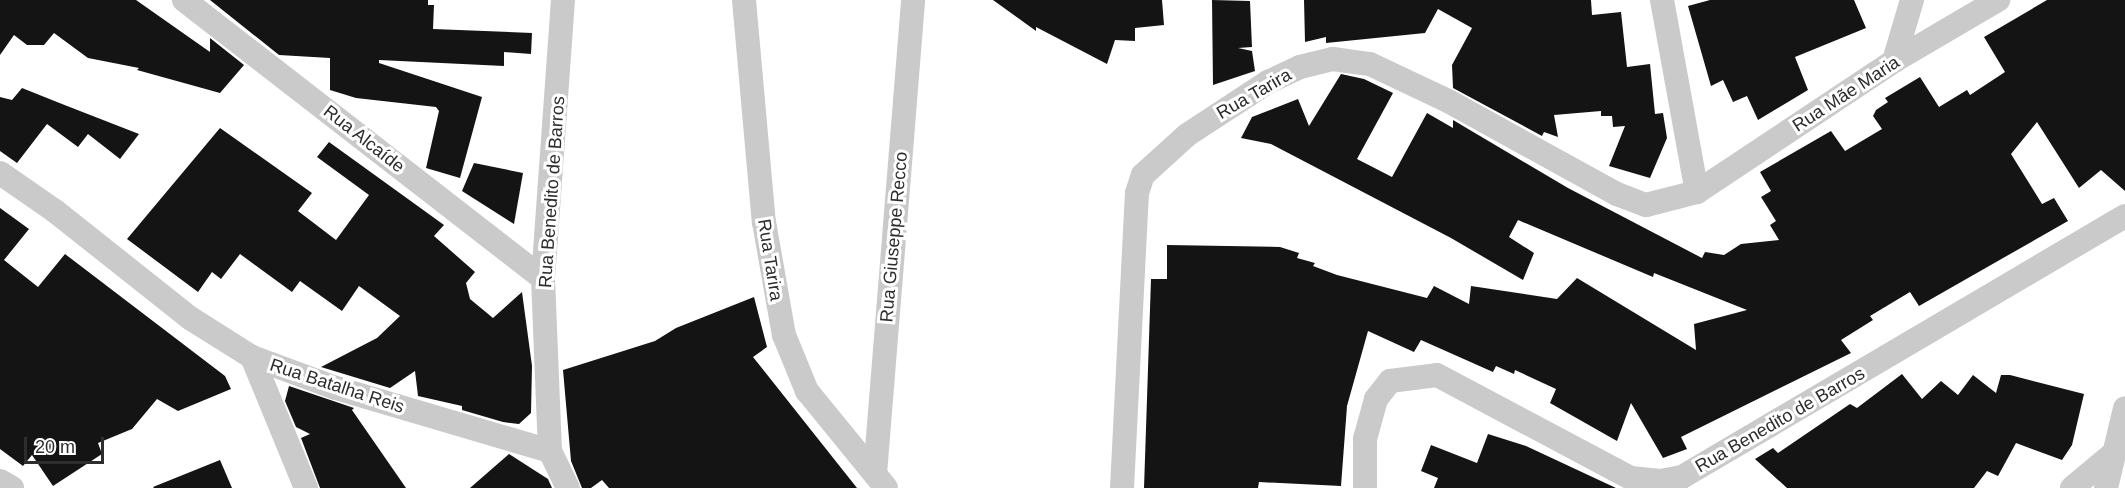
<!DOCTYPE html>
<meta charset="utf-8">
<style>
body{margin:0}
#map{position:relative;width:2125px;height:488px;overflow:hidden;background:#fff;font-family:Helvetica,sans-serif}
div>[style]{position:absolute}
.building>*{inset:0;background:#141414}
.street>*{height:24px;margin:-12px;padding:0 12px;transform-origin:12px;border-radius:12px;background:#cacaca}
span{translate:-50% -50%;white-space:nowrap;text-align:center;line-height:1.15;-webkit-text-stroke:6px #fff;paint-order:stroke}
.street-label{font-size:18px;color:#2d2d2d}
.scale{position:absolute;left:24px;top:437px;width:80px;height:27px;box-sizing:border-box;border:3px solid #2d2d2d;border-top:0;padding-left:8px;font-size:18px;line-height:21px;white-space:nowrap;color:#2d2d2d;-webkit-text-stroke:4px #fff;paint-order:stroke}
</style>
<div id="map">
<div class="building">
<div style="clip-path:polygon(0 0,136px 0,210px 52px,210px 38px,244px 65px,220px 93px,137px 70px,139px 68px,88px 58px,54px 33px,44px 45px,27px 45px,14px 35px,0 55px)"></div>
<div style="clip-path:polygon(210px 0,428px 0,428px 5px,434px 5px,433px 29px,532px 33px,531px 54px,504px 52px,504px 66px,379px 60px,379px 63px,482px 97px,460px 178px,426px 168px,439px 111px,436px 107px,356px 98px,330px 90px,330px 58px,279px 55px)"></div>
<div style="clip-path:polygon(993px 0,1162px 0,1164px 25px,1135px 28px,1135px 41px,1115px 40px,1107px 64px,1036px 27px,1036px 31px)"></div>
<div style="clip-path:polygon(1212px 0,1250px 1px,1252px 47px,1238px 48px,1252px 51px,1255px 71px,1213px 85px)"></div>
<div style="clip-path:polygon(1304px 0,1591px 0,1592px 15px,1621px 12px,1627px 67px,1650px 64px,1655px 114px,1663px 113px,1667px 138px,1650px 178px,1609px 166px,1625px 126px,1613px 127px,1612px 116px,1601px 116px,1601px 111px,1554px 115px,1558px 137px,1544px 132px,1542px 136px,1453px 88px,1452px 65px,1472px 28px,1438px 9px,1425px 33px,1326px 43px,1326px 37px,1305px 42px)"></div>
<div style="clip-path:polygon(1710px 0,1854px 0,1866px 28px,1795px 57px,1808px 90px,1758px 120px,1747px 96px,1733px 102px,1723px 80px,1711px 86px,1688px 6px)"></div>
<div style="clip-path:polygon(2047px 0,2125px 0,2125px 191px,2101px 170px,2079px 188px,2037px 122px,2011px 154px,2042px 204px,2054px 198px,2068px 221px,1919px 306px,1910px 292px,1870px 316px,1873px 320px,1841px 340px,1851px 353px,1681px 437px,1687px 449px,1663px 458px,1631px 403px,1617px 441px,1550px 403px,1556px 389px,1515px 370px,1514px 374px,1496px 366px,1493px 372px,1421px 340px,1414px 352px,1368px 331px,1347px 406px,1341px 486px,1259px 482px,1258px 488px,1144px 488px,1151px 279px,1167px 279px,1167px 245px,1280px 247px,1299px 253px,1297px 258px,1315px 263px,1313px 266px,1337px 275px,1427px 298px,1434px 286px,1469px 304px,1471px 286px,1557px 299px,1577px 278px,1696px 350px,1694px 324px,1747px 310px,1654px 273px,1653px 277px,1518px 220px,1509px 237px,1534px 253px,1523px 280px,1451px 238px,1271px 144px,1241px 138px,1252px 117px,1298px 99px,1309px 126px,1341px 74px,1364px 79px,1393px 93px,1357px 159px,1392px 177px,1427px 113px,1453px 128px,1453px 120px,1568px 188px,1702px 258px,1705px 252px,1724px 255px,1741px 244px,1779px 240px,1770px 225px,1776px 221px,1761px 197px,1771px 191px,1760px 172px,1831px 131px,1845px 151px,1882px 129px,1873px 116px,1876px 110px,1888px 102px,1885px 98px,1920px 77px,1939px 107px,1967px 90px,1970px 95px,2005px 72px,1984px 37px)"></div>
<div style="clip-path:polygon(22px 88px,62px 104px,139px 134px,120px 159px,88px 134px,78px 147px,47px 124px,17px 163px,0 151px,0 97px,12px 100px)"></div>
<div style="clip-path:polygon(220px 128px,312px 193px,298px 211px,336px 240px,369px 195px,317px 157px,329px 142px,444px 225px,434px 236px,475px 272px,466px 283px,470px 299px,493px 318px,522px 292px,532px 366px,531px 413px,519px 424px,503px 422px,462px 410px,462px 406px,418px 396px,415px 371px,390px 388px,321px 367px,377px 338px,400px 316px,359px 286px,342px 311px,300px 281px,292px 292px,240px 254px,221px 279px,212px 272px,198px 292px,127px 239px)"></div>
<div style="clip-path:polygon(474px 163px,523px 173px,514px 224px,462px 191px)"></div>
<div style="clip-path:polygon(0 208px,29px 229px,4px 260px,38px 287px,65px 254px,225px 376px,231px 389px,178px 411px,157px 399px,132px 429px,98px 443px,102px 454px,53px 486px,32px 455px,23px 466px,0 449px)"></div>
<div style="clip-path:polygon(754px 297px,767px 347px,753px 357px,857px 488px,609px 488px,602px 480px,591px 488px,582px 488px,571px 461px,563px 370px,655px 341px,676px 328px)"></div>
<div style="clip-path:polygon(1902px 374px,1922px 399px,1941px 381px,1958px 395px,1973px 375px,1996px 393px,2001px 375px,2010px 375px,2084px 394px,2072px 445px,2062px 460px,2016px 443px,1998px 476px,1987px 471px,1974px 488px,1787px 488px,1755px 459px,1773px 448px,1778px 453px,1850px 404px,1857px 408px)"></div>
<div style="clip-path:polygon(289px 386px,354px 408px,352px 410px,406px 488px,320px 488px,301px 438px,310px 434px,296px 427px,285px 401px)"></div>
<div style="clip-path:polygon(1488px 434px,1526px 446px,1616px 488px,1434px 488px,1438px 478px,1421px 471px,1431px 445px,1477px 463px)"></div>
<div style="clip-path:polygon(509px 454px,548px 479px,552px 488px,470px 488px)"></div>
<div style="clip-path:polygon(220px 460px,232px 488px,154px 488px,153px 487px)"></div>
</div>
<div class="street">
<div style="left:184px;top:0;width:454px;rotate:37.8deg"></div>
<div style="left:563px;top:0;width:279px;rotate:94.1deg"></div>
<div style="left:543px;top:278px;width:173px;rotate:87.7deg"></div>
<div style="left:550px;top:451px;width:41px;rotate:64.1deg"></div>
<div style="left:744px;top:0;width:223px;rotate:84.9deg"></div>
<div style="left:764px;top:222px;width:115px;rotate:80deg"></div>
<div style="left:784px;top:335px;width:61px;rotate:67.7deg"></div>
<div style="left:807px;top:391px;width:125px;rotate:50.8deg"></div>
<div style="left:1662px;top:0;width:195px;rotate:79.7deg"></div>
<div style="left:1894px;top:61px;width:64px;rotate:-73.6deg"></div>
<div style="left:0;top:173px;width:67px;rotate:34.6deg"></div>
<div style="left:55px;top:211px;width:172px;rotate:38.4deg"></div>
<div style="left:190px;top:318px;width:73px;rotate:32.2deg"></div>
<div style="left:252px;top:357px;width:90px;rotate:20.3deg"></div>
<div style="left:336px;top:388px;width:223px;rotate:16.4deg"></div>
<div style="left:252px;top:357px;width:142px;rotate:67.6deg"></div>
<div style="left:875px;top:474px;width:476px;rotate:-85.4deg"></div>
<div style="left:0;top:481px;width:14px;rotate:30deg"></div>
<div style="left:1122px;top:488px;width:295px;rotate:-87.1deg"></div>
<div style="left:1137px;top:193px;width:19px;rotate:-72deg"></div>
<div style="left:1143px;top:175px;width:59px;rotate:-42.3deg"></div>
<div style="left:1187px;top:135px;width:97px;rotate:-33.2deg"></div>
<div style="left:1268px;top:82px;width:35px;rotate:-25deg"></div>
<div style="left:1300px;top:67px;width:34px;rotate:-14deg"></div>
<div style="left:1333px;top:59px;width:37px;rotate:8deg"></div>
<div style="left:1370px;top:64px;width:89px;rotate:25.4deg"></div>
<div style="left:1450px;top:102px;width:191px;rotate:28.9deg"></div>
<div style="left:1617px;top:194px;width:31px;rotate:21deg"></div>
<div style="left:1646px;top:205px;width:53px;rotate:-14.3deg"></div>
<div style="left:1697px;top:192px;width:237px;rotate:-33.6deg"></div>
<div style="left:1894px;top:61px;width:121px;rotate:-30.4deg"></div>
<div style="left:1365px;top:488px;width:49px;rotate:-90deg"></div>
<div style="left:1365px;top:439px;width:41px;rotate:-74.6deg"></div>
<div style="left:1376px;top:399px;width:23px;rotate:-52deg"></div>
<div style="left:1390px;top:381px;width:47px;rotate:-7.3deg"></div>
<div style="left:1437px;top:375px;width:220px;rotate:28deg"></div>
<div style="left:1631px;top:478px;width:29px;rotate:6deg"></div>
<div style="left:1660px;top:481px;width:22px;rotate:-10deg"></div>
<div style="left:1682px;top:477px;width:514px;rotate:-30.51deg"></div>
<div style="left:2072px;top:488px;width:55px;rotate:-39.8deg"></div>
<div style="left:2106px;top:488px;width:82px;rotate:-76.6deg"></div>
</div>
<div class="street-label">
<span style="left:1254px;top:94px;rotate:-30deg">Rua Tarira</span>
<span style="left:1846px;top:94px;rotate:-33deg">Rua Mãe Maria</span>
<span style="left:364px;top:139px;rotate:38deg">Rua Alcaíde</span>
<span style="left:552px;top:192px;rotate:-86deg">Rua Benedito de Barros</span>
<span style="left:894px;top:237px;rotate:-85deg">Rua Giuseppe Recco</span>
<span style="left:770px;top:260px;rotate:81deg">Rua Tarira</span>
<span style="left:337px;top:386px;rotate:18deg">Rua Batalha Reis</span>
<span style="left:1780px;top:420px;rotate:-30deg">Rua Benedito de Barros</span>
</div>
<div class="scale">20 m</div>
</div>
